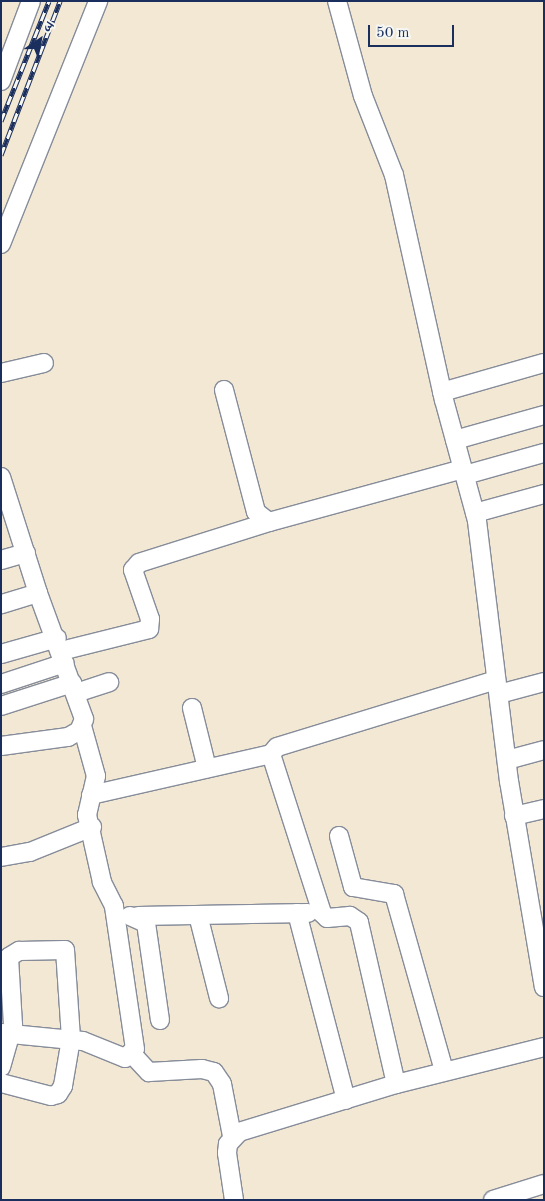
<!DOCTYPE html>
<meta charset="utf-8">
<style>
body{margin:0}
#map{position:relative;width:545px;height:1201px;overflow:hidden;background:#f2e8d4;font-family:"Old Standard TT","Noto Serif Devanagari",serif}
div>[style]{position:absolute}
.roads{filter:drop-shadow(1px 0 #868c99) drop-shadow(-1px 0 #868c99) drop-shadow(0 1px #868c99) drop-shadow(0 -1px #868c99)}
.minor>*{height:18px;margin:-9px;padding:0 9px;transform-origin:9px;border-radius:9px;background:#fff}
.rail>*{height:5px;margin-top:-2.5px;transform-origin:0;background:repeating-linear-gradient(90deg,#f6f6f2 0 9px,#1b2f5e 0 18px);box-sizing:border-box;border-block:1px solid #1b2f5e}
span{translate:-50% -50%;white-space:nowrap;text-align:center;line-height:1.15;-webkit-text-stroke:4px #f6f6f2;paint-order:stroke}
.frame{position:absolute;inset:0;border:2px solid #1b2f5e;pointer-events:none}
.north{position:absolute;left:15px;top:15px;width:50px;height:50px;-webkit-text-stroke:4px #f6f6f2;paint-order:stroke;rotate:33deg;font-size:14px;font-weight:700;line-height:20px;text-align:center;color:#1b2f5e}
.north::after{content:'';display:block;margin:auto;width:18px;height:22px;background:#1b2f5e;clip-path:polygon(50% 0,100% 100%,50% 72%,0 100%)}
.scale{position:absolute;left:368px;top:25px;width:86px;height:22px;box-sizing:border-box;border:2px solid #1b2f5e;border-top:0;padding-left:6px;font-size:15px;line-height:18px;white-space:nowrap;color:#1b2f5e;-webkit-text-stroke:4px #f6f6f2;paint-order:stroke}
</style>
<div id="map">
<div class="roads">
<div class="minor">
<div style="left:337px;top:1px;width:98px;rotate:74.7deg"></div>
<div style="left:363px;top:96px;width:85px;rotate:68.6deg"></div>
<div style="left:394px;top:175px;width:230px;rotate:77.5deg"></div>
<div style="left:444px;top:400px;width:125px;rotate:74.7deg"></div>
<div style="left:477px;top:521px;width:262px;rotate:83deg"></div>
<div style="left:509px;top:781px;width:209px;rotate:80.4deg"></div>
<div style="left:1px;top:81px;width:85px;rotate:-69.4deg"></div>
<div style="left:1px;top:244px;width:262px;rotate:-68.2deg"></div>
<div style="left:1px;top:373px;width:44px;rotate:-13.1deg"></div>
<div style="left:224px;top:390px;width:126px;rotate:75.3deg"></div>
<div style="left:256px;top:512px;width:16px;rotate:38deg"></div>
<div style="left:269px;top:522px;width:201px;rotate:-15.3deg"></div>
<div style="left:442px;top:392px;width:106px;rotate:-15.9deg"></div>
<div style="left:455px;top:440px;width:92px;rotate:-15.7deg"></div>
<div style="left:465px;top:475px;width:82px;rotate:-15.6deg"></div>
<div style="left:1px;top:477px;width:122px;rotate:72.3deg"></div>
<div style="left:38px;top:593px;width:39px;rotate:163deg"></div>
<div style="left:475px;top:513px;width:72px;rotate:-15.4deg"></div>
<div style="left:1px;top:560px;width:26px;rotate:-16deg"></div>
<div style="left:61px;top:651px;width:91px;rotate:-14deg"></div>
<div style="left:149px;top:629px;width:10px;rotate:-84deg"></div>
<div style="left:150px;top:619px;width:52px;rotate:-109.1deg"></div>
<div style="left:133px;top:570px;width:9px;rotate:-49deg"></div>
<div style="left:139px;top:563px;width:136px;rotate:-17.5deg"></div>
<div style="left:1px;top:654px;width:58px;rotate:-15.9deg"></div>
<div style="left:1px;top:684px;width:67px;rotate:-18.2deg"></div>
<div style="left:76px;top:693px;width:35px;rotate:-18deg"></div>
<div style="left:499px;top:694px;width:47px;rotate:-14.9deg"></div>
<div style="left:1px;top:706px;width:75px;rotate:-17.9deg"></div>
<div style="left:192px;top:708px;width:62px;rotate:76deg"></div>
<div style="left:1px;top:746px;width:68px;rotate:-7.7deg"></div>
<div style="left:68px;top:737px;width:13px;rotate:-29deg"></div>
<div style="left:79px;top:731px;width:13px;rotate:-67deg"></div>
<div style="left:84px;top:719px;width:134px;rotate:-110.1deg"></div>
<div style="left:507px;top:760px;width:38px;rotate:-15deg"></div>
<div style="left:91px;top:795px;width:185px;rotate:-12.8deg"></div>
<div style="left:514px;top:816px;width:31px;rotate:-13deg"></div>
<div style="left:339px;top:836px;width:53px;rotate:74.6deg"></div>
<div style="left:353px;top:887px;width:42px;rotate:9.7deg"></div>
<div style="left:394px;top:894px;width:184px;rotate:74.2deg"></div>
<div style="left:1px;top:857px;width:29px;rotate:-10deg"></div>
<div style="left:30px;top:852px;width:67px;rotate:-22deg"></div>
<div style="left:297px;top:913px;width:193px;rotate:75.3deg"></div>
<div style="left:198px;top:915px;width:86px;rotate:75.8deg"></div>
<div style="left:130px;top:916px;width:17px;rotate:24deg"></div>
<div style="left:146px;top:923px;width:98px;rotate:81.8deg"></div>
<div style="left:138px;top:916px;width:170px;rotate:-1deg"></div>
<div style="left:1px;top:1033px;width:82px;rotate:5.6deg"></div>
<div style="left:83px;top:1041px;width:45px;rotate:22deg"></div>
<div style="left:125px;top:1058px;width:13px;rotate:-42deg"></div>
<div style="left:135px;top:1049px;width:145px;rotate:-98.4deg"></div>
<div style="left:114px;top:906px;width:27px;rotate:-117deg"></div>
<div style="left:102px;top:882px;width:69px;rotate:-102.6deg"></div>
<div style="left:87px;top:815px;width:40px;rotate:-77deg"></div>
<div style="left:96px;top:776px;width:52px;rotate:-105.6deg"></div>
<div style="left:132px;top:1054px;width:25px;rotate:47deg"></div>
<div style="left:149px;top:1072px;width:53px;rotate:-3.2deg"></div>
<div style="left:202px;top:1069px;width:12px;rotate:14deg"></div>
<div style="left:214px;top:1072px;width:14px;rotate:56deg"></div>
<div style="left:222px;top:1084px;width:53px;rotate:79.1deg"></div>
<div style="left:1px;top:1067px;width:44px;rotate:-74.1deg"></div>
<div style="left:13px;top:1025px;width:68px;rotate:-93.4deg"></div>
<div style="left:9px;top:957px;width:12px;rotate:-31deg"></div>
<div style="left:19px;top:951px;width:46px;rotate:-1.2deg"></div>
<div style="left:65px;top:950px;width:89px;rotate:86.1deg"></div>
<div style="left:71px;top:1039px;width:48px;rotate:99.7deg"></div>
<div style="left:63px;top:1086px;width:9px;rotate:122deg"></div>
<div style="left:58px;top:1094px;width:7px;rotate:164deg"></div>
<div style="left:51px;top:1096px;width:52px;rotate:-165.4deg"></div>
<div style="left:396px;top:1084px;width:166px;rotate:-102.9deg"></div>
<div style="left:359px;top:922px;width:11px;rotate:-146deg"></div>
<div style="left:350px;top:916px;width:23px;rotate:175deg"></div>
<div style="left:327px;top:918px;width:7px;rotate:-135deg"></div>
<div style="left:322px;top:913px;width:167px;rotate:-107.8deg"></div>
<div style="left:271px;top:754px;width:9px;rotate:-49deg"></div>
<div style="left:277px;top:747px;width:229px;rotate:-17deg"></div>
<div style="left:234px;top:1200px;width:48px;rotate:-98.5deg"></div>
<div style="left:227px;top:1153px;width:9px;rotate:-84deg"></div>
<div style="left:228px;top:1144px;width:16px;rotate:-47deg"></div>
<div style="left:239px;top:1132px;width:164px;rotate:-17deg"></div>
<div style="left:396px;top:1084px;width:153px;rotate:-14deg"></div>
<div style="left:493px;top:1200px;width:53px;rotate:-17.4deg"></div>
</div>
</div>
<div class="rail">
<div style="left:1px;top:121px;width:129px;rotate:-68.2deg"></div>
<div style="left:1px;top:155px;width:165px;rotate:-69deg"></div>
</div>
<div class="frame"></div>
<div class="north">उ</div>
<div class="scale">50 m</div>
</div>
